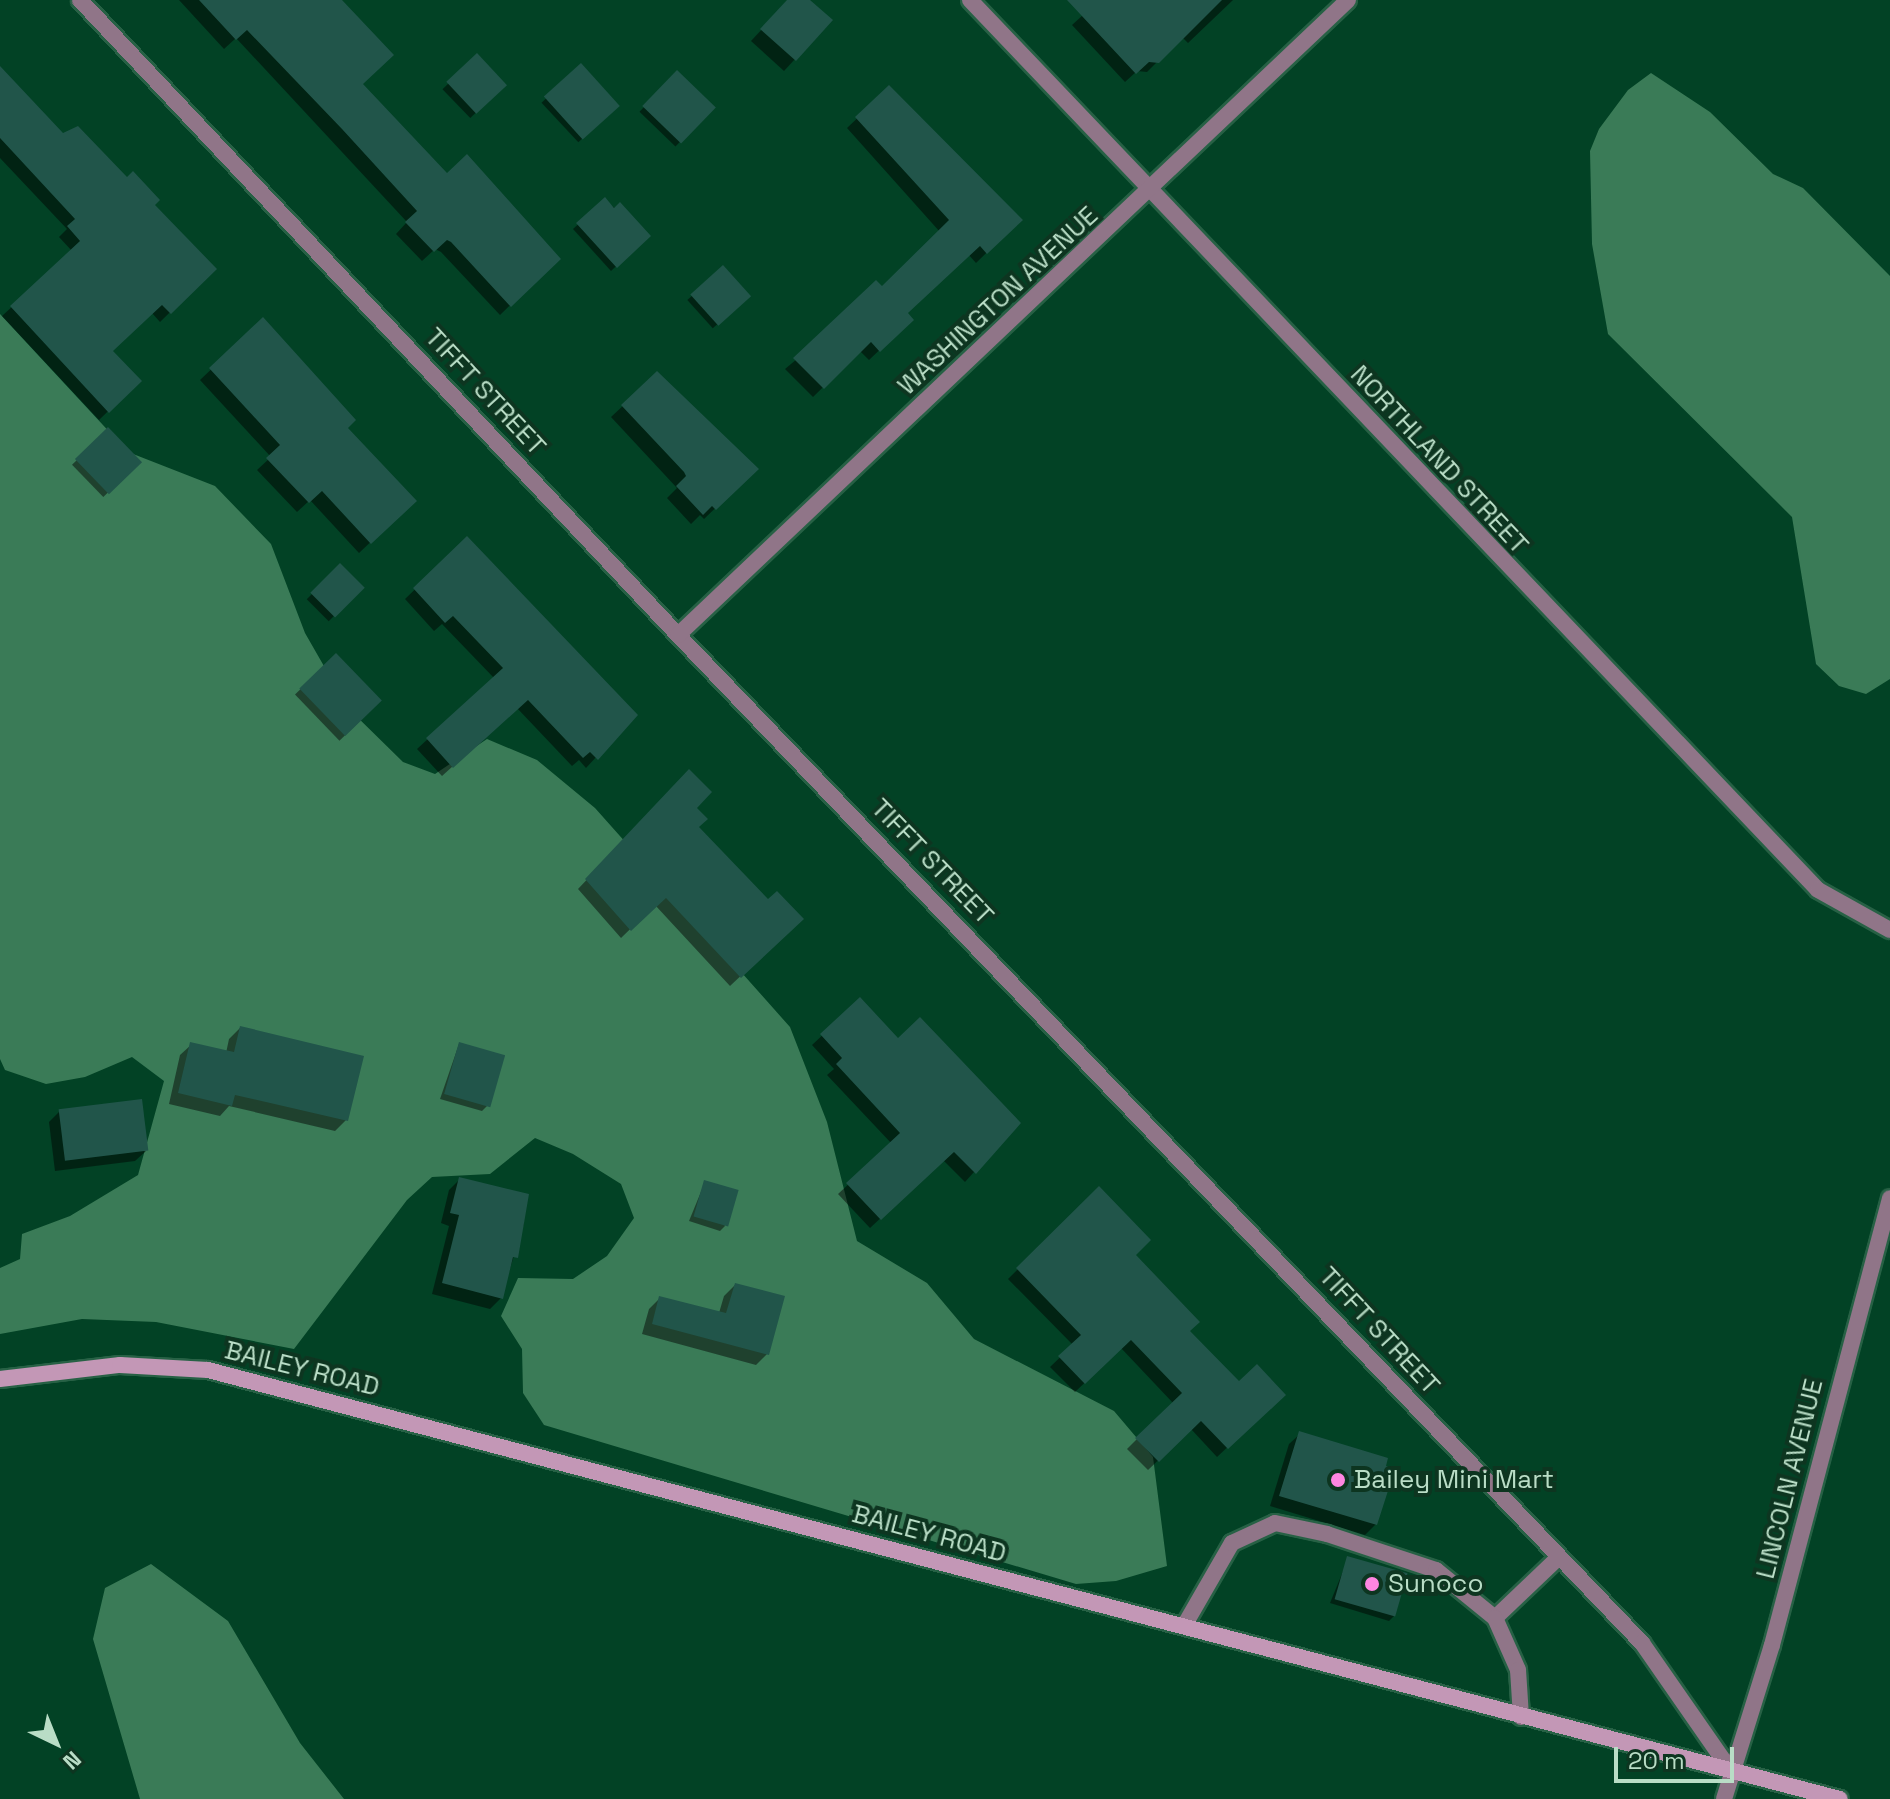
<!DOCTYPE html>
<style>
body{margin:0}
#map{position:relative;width:1890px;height:1799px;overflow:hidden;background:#024225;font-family:"Space Grotesk",sans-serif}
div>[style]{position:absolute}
.forest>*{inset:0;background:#3a7b57}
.shadow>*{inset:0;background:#0007;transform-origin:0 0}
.building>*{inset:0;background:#21554a;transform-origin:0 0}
.roads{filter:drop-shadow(2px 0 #276145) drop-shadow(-2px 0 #276145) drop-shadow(0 2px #276145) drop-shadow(0 -2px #276145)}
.lane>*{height:16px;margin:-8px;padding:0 8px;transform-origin:8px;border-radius:8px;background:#907588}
.street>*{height:16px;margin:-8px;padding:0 8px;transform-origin:8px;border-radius:8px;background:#907588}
.secondary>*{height:16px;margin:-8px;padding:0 8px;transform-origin:8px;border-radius:8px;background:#c397b6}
.dots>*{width:22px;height:22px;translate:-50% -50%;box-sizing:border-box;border:4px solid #0d3520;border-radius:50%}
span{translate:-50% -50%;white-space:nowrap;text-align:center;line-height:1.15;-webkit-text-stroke:8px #0d3520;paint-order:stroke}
.street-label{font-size:26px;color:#b9ddc6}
.poi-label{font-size:26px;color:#b9ddc6}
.left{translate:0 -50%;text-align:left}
.north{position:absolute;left:16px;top:1703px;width:80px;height:80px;-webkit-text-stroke:6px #0d3520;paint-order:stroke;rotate:137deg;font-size:22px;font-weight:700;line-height:32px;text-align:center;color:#b9ddc6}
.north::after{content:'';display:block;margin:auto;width:28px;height:36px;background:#b9ddc6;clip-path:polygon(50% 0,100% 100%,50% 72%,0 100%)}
.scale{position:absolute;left:1614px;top:1747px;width:120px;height:36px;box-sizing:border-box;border:4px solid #b9ddc6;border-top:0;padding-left:10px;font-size:24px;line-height:28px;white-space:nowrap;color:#b9ddc6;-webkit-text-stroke:6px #0d3520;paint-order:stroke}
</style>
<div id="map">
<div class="forest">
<div style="clip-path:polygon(1651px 73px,1710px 112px,1773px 174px,1803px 188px,1890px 276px,1890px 679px,1866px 694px,1839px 686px,1816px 664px,1792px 517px,1608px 334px,1592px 244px,1590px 151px,1599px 129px,1628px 90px)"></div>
<div style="clip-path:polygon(0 314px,128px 452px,215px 486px,271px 544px,305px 633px,348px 708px,403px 762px,435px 774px,487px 739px,537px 760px,595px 808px,790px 1027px,827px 1122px,857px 1241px,927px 1283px,974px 1339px,1114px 1411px,1153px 1457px,1167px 1566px,1116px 1581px,1076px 1584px,544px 1425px,523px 1393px,522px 1349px,501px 1316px,518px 1278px,573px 1279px,607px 1256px,634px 1218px,621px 1184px,573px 1154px,535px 1138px,490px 1174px,432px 1177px,407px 1200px,294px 1349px,156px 1322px,82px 1319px,0 1334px,0 1268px,20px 1259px,22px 1234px,70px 1216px,138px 1175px,164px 1081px,132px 1057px,85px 1077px,46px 1084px,5px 1070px,0 1059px)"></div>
<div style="clip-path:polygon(151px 1564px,228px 1621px,300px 1743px,344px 1799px,140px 1799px,93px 1639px,105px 1588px)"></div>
</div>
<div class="shadow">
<div style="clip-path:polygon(179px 0,292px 0,360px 84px,447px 176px,558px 259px,500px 315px,441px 252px,435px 249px,422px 261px,396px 234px,407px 222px,236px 38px,224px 49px)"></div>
<div style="clip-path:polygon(789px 0,802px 0,830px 21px,784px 71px,751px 41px)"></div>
<div style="clip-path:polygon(1069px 0,1233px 0,1188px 43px,1182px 37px,1147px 72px,1137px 71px,1125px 82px,1072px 25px,1083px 15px)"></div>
<div style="left:477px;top:56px;width:40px;height:48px;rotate:46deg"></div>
<div style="left:581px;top:66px;width:54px;height:54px;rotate:47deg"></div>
<div style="left:677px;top:73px;width:50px;height:54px;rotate:44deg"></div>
<div style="clip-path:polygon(0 77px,63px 135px,152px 205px,214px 269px,160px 322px,152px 313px,111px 351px,139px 381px,99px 420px,2px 316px,72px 251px,59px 237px,67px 229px,0 158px)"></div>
<div style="clip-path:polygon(889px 88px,1020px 220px,976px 263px,968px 254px,905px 313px,911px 320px,869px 360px,860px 351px,813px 397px,785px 369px,882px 288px,940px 232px,847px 128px)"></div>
<div style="clip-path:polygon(605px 200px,648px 236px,611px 271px,573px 229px)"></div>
<div style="left:723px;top:268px;width:38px;height:48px;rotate:48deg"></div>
<div style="clip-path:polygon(263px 320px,345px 428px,414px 501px,359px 553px,310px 500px,297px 512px,257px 470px,271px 457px,200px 380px)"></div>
<div style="clip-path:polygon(657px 374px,756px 469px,704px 519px,700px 515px,691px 524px,667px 498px,677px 488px,611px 417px)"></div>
<div style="left:108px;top:430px;width:45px;height:50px;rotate:46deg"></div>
<div style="clip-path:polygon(467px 539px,635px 715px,586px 768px,579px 760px,572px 766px,517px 708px,442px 776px,417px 749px,494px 678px,442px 624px,434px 631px,405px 599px)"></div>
<div style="left:340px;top:566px;width:31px;height:47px;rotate:45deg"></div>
<div style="left:336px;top:655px;width:64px;height:57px;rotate:46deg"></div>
<div style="clip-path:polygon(689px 772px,697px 827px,768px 902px,801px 919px,730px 986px,655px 905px,621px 938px,578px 889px)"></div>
<div style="clip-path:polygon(860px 1000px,898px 1041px,1018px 1123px,965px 1182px,943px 1160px,870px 1228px,838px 1194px,892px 1144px,827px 1075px,834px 1069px,812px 1045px)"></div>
<div style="clip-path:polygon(240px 1028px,346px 1120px,335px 1131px,229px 1106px,220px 1116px,169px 1104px,180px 1055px,191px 1045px,226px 1053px,229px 1039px)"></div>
<div style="clip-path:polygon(459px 1044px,487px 1106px,482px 1111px,440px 1099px)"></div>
<div style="clip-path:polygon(60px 1111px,146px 1151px,135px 1161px,55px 1171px,49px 1122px)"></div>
<div style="clip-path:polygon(460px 1179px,524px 1223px,501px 1298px,490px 1309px,432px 1294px,449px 1226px,441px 1223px,449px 1190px)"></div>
<div style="clip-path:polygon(705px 1182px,725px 1226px,720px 1231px,689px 1221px)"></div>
<div style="clip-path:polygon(1099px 1189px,1133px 1255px,1188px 1331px,1238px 1383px,1283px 1395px,1217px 1457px,1191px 1429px,1148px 1470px,1127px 1449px,1173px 1403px,1121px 1348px,1075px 1392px,1050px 1367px,1073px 1345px,1008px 1279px)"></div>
<div style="clip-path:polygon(735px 1285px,767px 1354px,756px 1365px,642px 1334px,649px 1309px,660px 1298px,719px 1313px,724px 1296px)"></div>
<div style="clip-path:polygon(1300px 1434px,1376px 1524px,1365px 1535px,1270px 1506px,1289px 1444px)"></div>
<div style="clip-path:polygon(1348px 1559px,1394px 1616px,1389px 1621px,1330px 1603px)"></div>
</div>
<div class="building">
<div style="clip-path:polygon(199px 0,342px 0,394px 55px,363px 84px,447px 173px,467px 154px,561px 259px,511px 307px,451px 242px,447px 240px,434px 252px,405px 222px,417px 211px,342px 129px,247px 30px,236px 40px)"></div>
<div style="clip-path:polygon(787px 0,810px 0,833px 20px,796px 61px,760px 29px)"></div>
<div style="clip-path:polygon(1067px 0,1222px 0,1159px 63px,1149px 62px,1136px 74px)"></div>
<div style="left:477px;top:53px;width:44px;height:42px;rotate:47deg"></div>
<div style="left:581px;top:63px;width:58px;height:50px;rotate:48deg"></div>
<div style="clip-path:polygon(0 66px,63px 133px,78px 126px,127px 177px,133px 171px,160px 200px,155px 205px,217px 269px,171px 314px,162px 305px,113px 351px,142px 381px,109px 413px,10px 306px,80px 241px,67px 226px,75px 219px,0 138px)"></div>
<div style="left:677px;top:70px;width:54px;height:50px;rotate:44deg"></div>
<div style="clip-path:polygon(889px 85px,1023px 220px,987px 254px,980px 246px,908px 313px,914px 320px,880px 352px,871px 342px,824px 389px,793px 358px,876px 280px,882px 286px,949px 220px,855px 117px)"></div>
<div style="clip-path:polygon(605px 197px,614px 208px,620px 202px,651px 236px,617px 268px,576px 223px)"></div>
<div style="left:723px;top:265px;width:42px;height:44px;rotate:48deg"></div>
<div style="clip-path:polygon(263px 317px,356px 420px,348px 428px,417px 501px,371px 544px,322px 491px,309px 503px,266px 458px,280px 445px,209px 368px)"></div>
<div style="clip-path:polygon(657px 371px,759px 469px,716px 510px,712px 506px,703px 515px,676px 486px,686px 476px,684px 472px,621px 405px)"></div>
<div style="left:108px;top:427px;width:49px;height:46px;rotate:46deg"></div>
<div style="clip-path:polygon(467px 536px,638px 715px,598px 760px,590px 752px,583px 758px,528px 700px,453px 768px,426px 738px,503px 668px,453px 616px,445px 623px,413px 588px)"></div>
<div style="left:340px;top:563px;width:35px;height:42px;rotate:45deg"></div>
<div style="left:336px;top:653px;width:66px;height:51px;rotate:46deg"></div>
<div style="clip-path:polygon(689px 769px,712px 792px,697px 808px,708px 819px,699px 827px,768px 899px,777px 891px,804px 919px,741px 978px,666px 898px,631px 931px,585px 879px)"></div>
<div style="clip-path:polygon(860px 997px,898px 1038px,920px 1017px,1021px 1123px,976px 1174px,954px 1152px,881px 1220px,846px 1183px,900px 1133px,836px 1064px,842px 1058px,820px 1034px)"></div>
<div style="clip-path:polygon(240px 1026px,364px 1056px,348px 1121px,235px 1095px,232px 1106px,178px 1093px,190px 1042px,234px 1052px)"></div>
<div style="left:459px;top:1042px;width:48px;height:54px;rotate:16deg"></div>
<div style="left:142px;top:1099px;width:52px;height:84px;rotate:83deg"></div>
<div style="clip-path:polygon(459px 1177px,529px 1194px,518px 1258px,513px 1257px,503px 1299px,442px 1283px,459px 1215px,450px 1213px)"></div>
<div style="left:704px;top:1180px;width:36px;height:38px;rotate:16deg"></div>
<div style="clip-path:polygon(1099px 1186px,1151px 1240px,1136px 1255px,1200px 1322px,1190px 1331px,1239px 1381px,1257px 1364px,1286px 1395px,1228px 1449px,1201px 1421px,1159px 1462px,1135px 1438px,1182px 1393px,1131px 1340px,1085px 1384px,1058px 1356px,1081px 1335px,1016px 1268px)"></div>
<div style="clip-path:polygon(735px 1283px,785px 1296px,769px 1355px,652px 1324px,659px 1296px,726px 1313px)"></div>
<div style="clip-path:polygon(1299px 1431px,1388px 1458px,1386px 1466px,1395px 1469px,1377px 1525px,1279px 1496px)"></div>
<div style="left:1347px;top:1556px;width:63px;height:45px;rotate:16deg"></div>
</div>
<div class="roads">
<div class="lane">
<div style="left:1495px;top:1618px;width:88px;rotate:-43.6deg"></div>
<div style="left:1184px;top:1626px;width:96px;rotate:-60deg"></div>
<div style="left:1232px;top:1543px;width:47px;rotate:-24.9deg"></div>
<div style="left:1275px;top:1523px;width:53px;rotate:11.9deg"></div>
<div style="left:1327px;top:1534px;width:115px;rotate:18.3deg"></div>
<div style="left:1436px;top:1570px;width:76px;rotate:39.1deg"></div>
<div style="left:1495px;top:1618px;width:57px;rotate:66.1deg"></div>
<div style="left:1518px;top:1670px;width:47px;rotate:86.3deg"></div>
</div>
<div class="street">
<div style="left:80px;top:0;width:872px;rotate:46.72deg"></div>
<div style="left:678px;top:635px;width:1395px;rotate:46.28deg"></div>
<div style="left:1642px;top:1643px;width:156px;rotate:55.2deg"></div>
<div style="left:970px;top:0;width:1229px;rotate:46.38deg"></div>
<div style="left:1818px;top:890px;width:82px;rotate:29.1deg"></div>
<div style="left:678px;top:635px;width:923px;rotate:-43.46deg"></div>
<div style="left:1724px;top:1799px;width:161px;rotate:-72.7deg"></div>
<div style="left:1772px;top:1645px;width:462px;rotate:-75.2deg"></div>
</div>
<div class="secondary">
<div style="left:0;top:1379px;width:121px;rotate:-6.7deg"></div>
<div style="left:120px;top:1365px;width:88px;rotate:3.3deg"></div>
<div style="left:208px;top:1370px;width:1687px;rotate:14.73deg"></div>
</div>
</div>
<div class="dots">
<div style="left:1338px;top:1480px;background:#fe86e1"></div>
<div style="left:1372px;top:1584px;background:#fe86e1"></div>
</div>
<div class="street-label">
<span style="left:998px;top:301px;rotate:-43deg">WASHINGTON AVENUE</span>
<span style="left:485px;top:392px;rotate:47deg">TIFFT STREET</span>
<span style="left:1439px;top:460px;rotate:47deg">NORTHLAND STREET</span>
<span style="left:932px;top:862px;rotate:46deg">TIFFT STREET</span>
<span style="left:1379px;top:1331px;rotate:47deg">TIFFT STREET</span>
<span style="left:302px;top:1369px;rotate:14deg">BAILEY ROAD</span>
<span style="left:1790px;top:1479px;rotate:-76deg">LINCOLN AVENUE</span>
<span style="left:929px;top:1534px;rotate:15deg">BAILEY ROAD</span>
</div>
<div class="poi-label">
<span class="left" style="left:1354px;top:1480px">Bailey Mini Mart</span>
<span class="left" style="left:1388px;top:1584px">Sunoco</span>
</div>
<div class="north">N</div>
<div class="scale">20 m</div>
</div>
